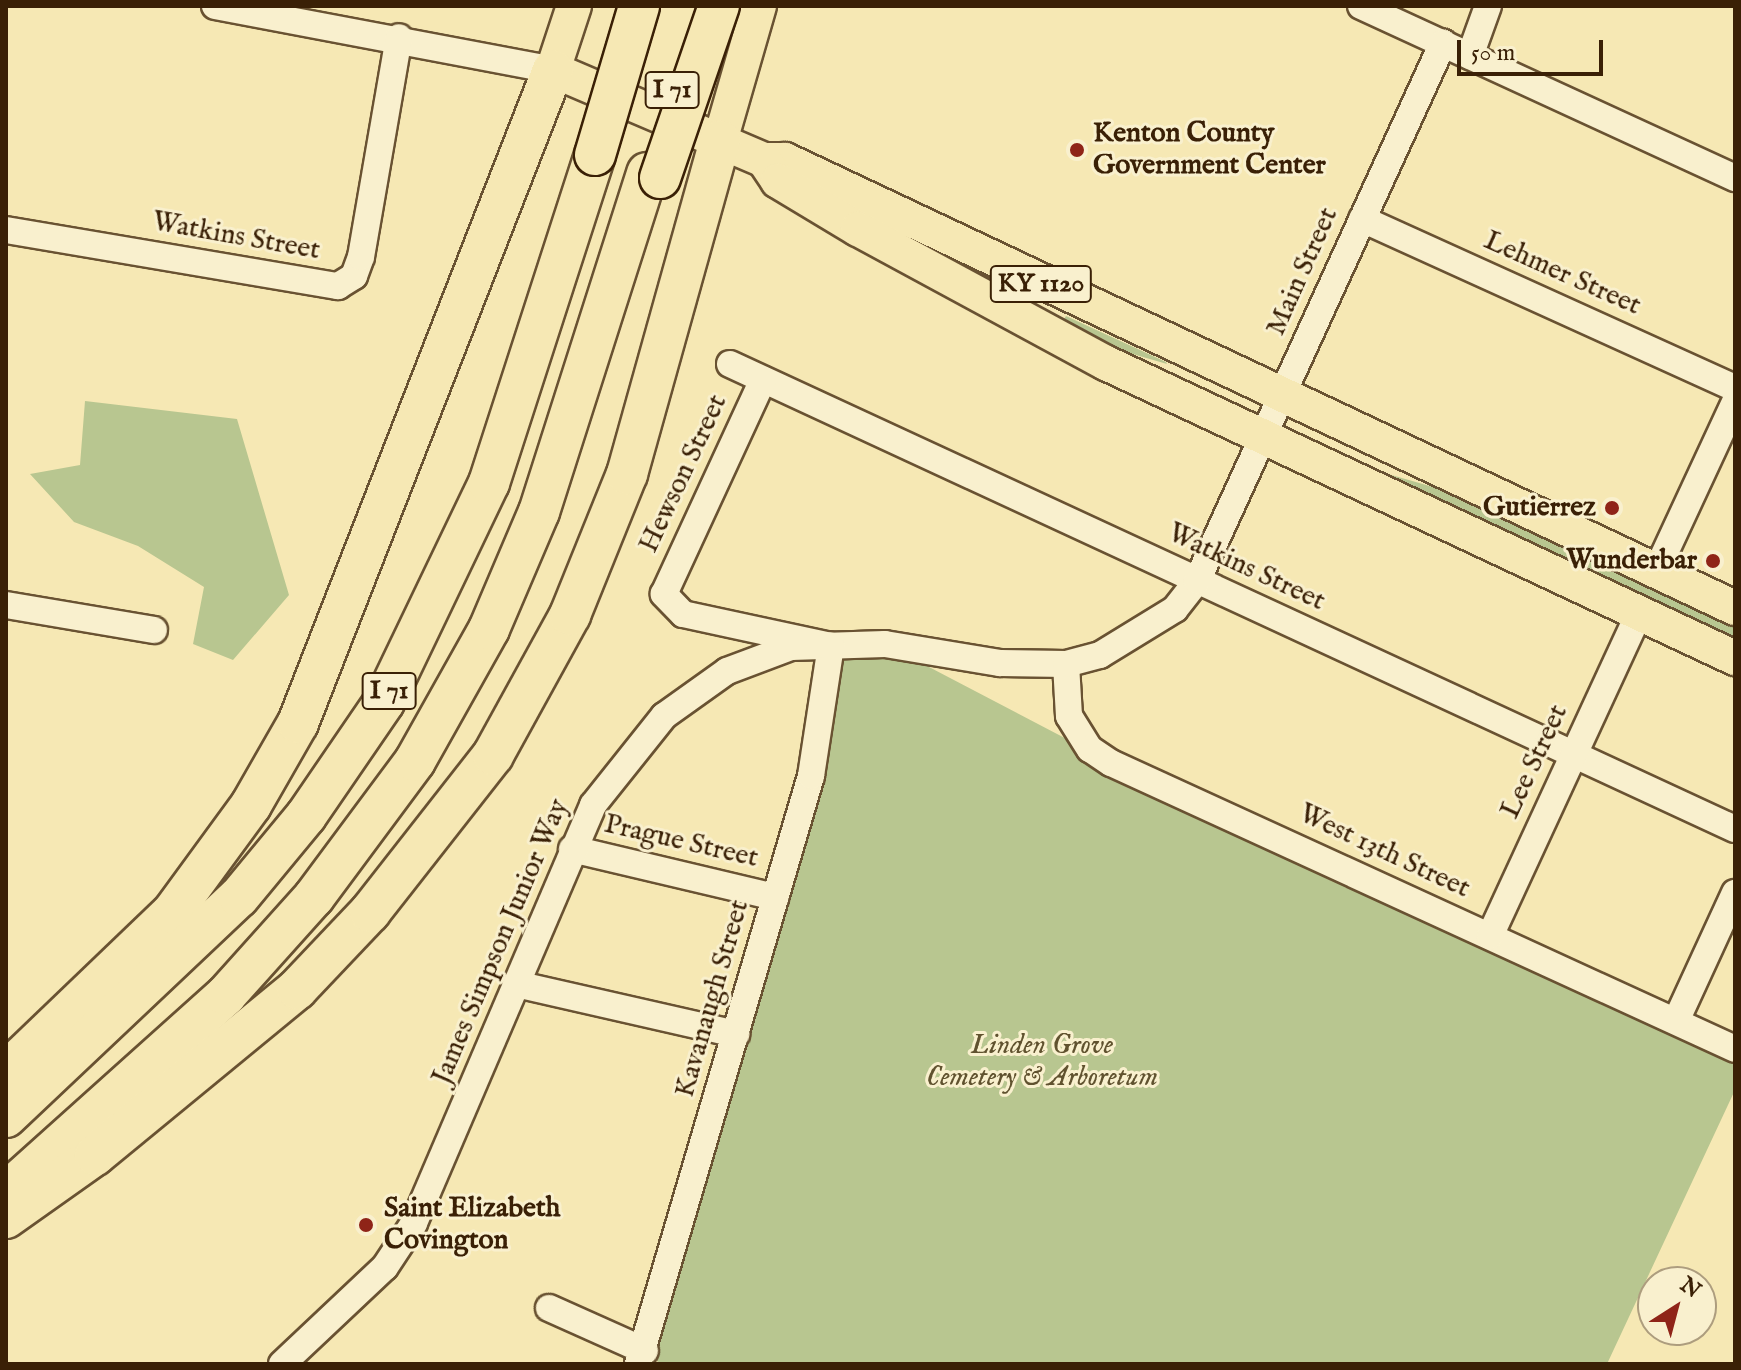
<!DOCTYPE html>
<style>
body{margin:0}
#map{position:relative;width:1741px;height:1370px;overflow:hidden;background:#f6e8b4;font-family:"IM FELL English",serif}
div>[style]{position:absolute}
.green>*{inset:0;background:#b8c690}
.roads{filter:drop-shadow(2px 0 #695232) drop-shadow(-2px 0 #695232) drop-shadow(0 2px #695232) drop-shadow(0 -2px #695232)}
.minor>*{height:26px;margin:-13px;padding:0 13px;transform-origin:13px;border-radius:13px;background:#f9f0ce}
.major>*{height:34px;margin:-17px;padding:0 17px;transform-origin:17px;border-radius:17px;background:#f6e8b4}
.highway>*{height:40px;margin:-20px;padding:0 20px;transform-origin:20px;border-radius:20px;background:#f6e8b4}
.bridges{filter:drop-shadow(2px 0 #3a2006) drop-shadow(-2px 0 #3a2006) drop-shadow(0 2px #3a2006) drop-shadow(0 -2px #3a2006)}
.highway-bridge>*{height:40px;margin:-20px;padding:0 20px;transform-origin:20px;border-radius:20px;background:#f6e8b4}
.dots>*{width:22px;height:22px;translate:-50% -50%;box-sizing:border-box;border:4px solid #f9f0ce;border-radius:50%}
span{translate:-50% -50%;white-space:nowrap;text-align:center;line-height:1.15;-webkit-text-stroke:6px #f9f0ce;paint-order:stroke}
.shield-label span{padding:2px 6px;background:#f9f0ce;border:2px solid;border-radius:6px;-webkit-text-stroke-width:0}
.shield-label{font-size:26px;color:#3a2006;font-weight:700}
.poi-label{font-size:28px;color:#3a2006;font-weight:700}
.left{translate:0 -50%;text-align:left}
.right{translate:-100% -50%;text-align:right}
.street-label{font-size:28px;color:#3a2006}
.park-label{font-size:28px;color:#60522f;font-style:italic}
.frame{position:absolute;inset:0;border:8px solid #3a2006;pointer-events:none}
.north{position:absolute;left:1637px;top:1266px;width:80px;height:80px;box-sizing:border-box;background:#f9f0ce;border:2px solid #ad9d7e;border-radius:50%;rotate:36deg;font-size:22px;font-weight:700;line-height:32px;text-align:center;color:#3a2006}
.north::after{content:'';display:block;margin:auto;width:28px;height:36px;background:#8f2418;clip-path:polygon(50% 0,100% 100%,50% 72%,0 100%)}
.scale{position:absolute;left:1457px;top:40px;width:146px;height:36px;box-sizing:border-box;border:4px solid #3a2006;border-top:0;padding-left:10px;font-size:24px;line-height:28px;white-space:nowrap;color:#3a2006;-webkit-text-stroke:6px #f9f0ce;paint-order:stroke}
</style>
<div id="map">
<div class="green">
<div style="clip-path:polygon(1066px 316px,1166px 362px,1167px 364px,1112px 348px,1063px 321px)"></div>
<div style="clip-path:polygon(85px 401px,237px 419px,289px 595px,233px 660px,193px 644px,204px 587px,138px 546px,74px 522px,30px 474px,80px 465px)"></div>
<div style="clip-path:polygon(1374px 470px,1454px 493px,1735px 623px,1735px 639px)"></div>
<div style="clip-path:polygon(885px 644px,1124px 769px,1735px 1049px,1735px 1090px,1607px 1364px,661px 1364px,645px 1351px,695px 1184px,831px 646px)"></div>
</div>
<div class="roads">
<div class="minor">
<div style="left:215px;top:6px;width:344px;rotate:10.7deg"></div>
<div style="left:1361px;top:6px;width:412px;rotate:24.7deg"></div>
<div style="left:1470px;top:56px;width:53px;rotate:-70.2deg"></div>
<div style="left:1362px;top:219px;width:409px;rotate:24.4deg"></div>
<div style="left:6px;top:230px;width:337px;rotate:9.6deg"></div>
<div style="left:338px;top:286px;width:19px;rotate:-32deg"></div>
<div style="left:354px;top:276px;width:20px;rotate:-70deg"></div>
<div style="left:361px;top:257px;width:223px;rotate:-80.2deg"></div>
<div style="left:730px;top:364px;width:1107px;rotate:24.83deg"></div>
<div style="left:1656px;top:572px;width:187px;rotate:-65.1deg"></div>
<div style="left:6px;top:605px;width:150px;rotate:9.6deg"></div>
<div style="left:1066px;top:664px;width:52px;rotate:86.7deg"></div>
<div style="left:1069px;top:716px;width:39px;rotate:58deg"></div>
<div style="left:1090px;top:749px;width:25px;rotate:34deg"></div>
<div style="left:1111px;top:763px;width:686px;rotate:24.62deg"></div>
<div style="left:572px;top:849px;width:209px;rotate:13.3deg"></div>
<div style="left:1490px;top:936px;width:355px;rotate:-65.2deg"></div>
<div style="left:516px;top:984px;width:226px;rotate:12.8deg"></div>
<div style="left:1676px;top:1021px;width:141px;rotate:-65.3deg"></div>
<div style="left:549px;top:1308px;width:105px;rotate:24.1deg"></div>
<div style="left:282px;top:1364px;width:141px;rotate:-43.3deg"></div>
<div style="left:385px;top:1267px;width:53px;rotate:-56.6deg"></div>
<div style="left:414px;top:1223px;width:455px;rotate:-66.8deg"></div>
<div style="left:593px;top:805px;width:114px;rotate:-51.4deg"></div>
<div style="left:664px;top:716px;width:77px;rotate:-35.5deg"></div>
<div style="left:727px;top:671px;width:68px;rotate:-20.6deg"></div>
<div style="left:791px;top:647px;width:94px;rotate:-1.8deg"></div>
<div style="left:885px;top:644px;width:117px;rotate:9.4deg"></div>
<div style="left:1000px;top:663px;width:66px;rotate:0.9deg"></div>
<div style="left:1066px;top:664px;width:35px;rotate:-15deg"></div>
<div style="left:1100px;top:655px;width:88px;rotate:-31.5deg"></div>
<div style="left:1175px;top:609px;width:36px;rotate:-52deg"></div>
<div style="left:1197px;top:581px;width:592px;rotate:-65.43deg"></div>
<div style="left:638px;top:1364px;width:613px;rotate:-73.61deg"></div>
<div style="left:811px;top:776px;width:132px;rotate:-81.3deg"></div>
<div style="left:831px;top:646px;width:151px;rotate:-167.8deg"></div>
<div style="left:683px;top:614px;width:28px;rotate:-134deg"></div>
<div style="left:664px;top:594px;width:236px;rotate:-65.2deg"></div>
</div>
<div class="major">
<div style="left:574px;top:6px;width:67px;rotate:108.2deg"></div>
<div style="left:553px;top:70px;width:229px;rotate:23.1deg"></div>
<div style="left:764px;top:160px;width:21px"></div>
<div style="left:785px;top:160px;width:1050px;rotate:25.25deg"></div>
<div style="left:720px;top:141px;width:141px;rotate:-73.9deg"></div>
<div style="left:764px;top:160px;width:25px;rotate:56deg"></div>
<div style="left:778px;top:181px;width:93px;rotate:31deg"></div>
<div style="left:858px;top:229px;width:282px;rotate:28.4deg"></div>
<div style="left:1106px;top:363px;width:695px;rotate:25.13deg"></div>
</div>
<div class="highway">
<div style="left:6px;top:1072px;width:230px;rotate:-43.8deg"></div>
<div style="left:172px;top:913px;width:134px;rotate:-53.8deg"></div>
<div style="left:251px;top:805px;width:95px;rotate:-60.2deg"></div>
<div style="left:298px;top:723px;width:701px;rotate:-68.67deg"></div>
<div style="left:6px;top:1117px;width:320px;rotate:-43.4deg"></div>
<div style="left:239px;top:897px;width:105px;rotate:-50.4deg"></div>
<div style="left:306px;top:816px;width:138px;rotate:-55.6deg"></div>
<div style="left:384px;top:702px;width:243px;rotate:-64.4deg"></div>
<div style="left:489px;top:483px;width:345px;rotate:-72.1deg"></div>
<div style="left:20px;top:1180px;width:277px;rotate:-41.9deg"></div>
<div style="left:226px;top:995px;width:132px;rotate:-48.1deg"></div>
<div style="left:314px;top:897px;width:169px;rotate:-53.4deg"></div>
<div style="left:415px;top:761px;width:151px;rotate:-60.7deg"></div>
<div style="left:489px;top:629px;width:127px;rotate:-66.9deg"></div>
<div style="left:539px;top:512px;width:356px;rotate:-72.3deg"></div>
<div style="left:6px;top:1218px;width:109px;rotate:-35.3deg"></div>
<div style="left:95px;top:1155px;width:261px;rotate:-39.4deg"></div>
<div style="left:297px;top:989px;width:106px;rotate:-46.5deg"></div>
<div style="left:370px;top:912px;width:199px;rotate:-51.9deg"></div>
<div style="left:493px;top:755px;width:160px;rotate:-61.2deg"></div>
<div style="left:570px;top:615px;width:152px;rotate:-68deg"></div>
<div style="left:627px;top:474px;width:346px;rotate:-74.4deg"></div>
</div>
</div>
<div class="bridges">
<div class="highway-bridge">
<div style="left:595px;top:155px;width:155px;rotate:-73.5deg"></div>
<div style="left:660px;top:178px;width:182px;rotate:-71.1deg"></div>
</div>
</div>
<div class="dots">
<div style="left:1077px;top:150px;background:#8f2418"></div>
<div style="left:1612px;top:508px;background:#8f2418"></div>
<div style="left:1713px;top:561px;background:#8f2418"></div>
<div style="left:366px;top:1225px;background:#8f2418"></div>
</div>
<div class="shield-label">
<span style="left:672px;top:90px">I 71</span>
<span style="left:1041px;top:284px">KY 1120</span>
<span style="left:389px;top:691px">I 71</span>
</div>
<div class="poi-label">
<span class="left" style="left:1093px;top:150px">Kenton County<br>Government Center</span>
<span class="right" style="left:1596px;top:508px">Gutierrez</span>
<span class="right" style="left:1697px;top:561px">Wunderbar</span>
<span class="left" style="left:384px;top:1225px">Saint Elizabeth<br>Covington</span>
</div>
<div class="street-label">
<span style="left:236px;top:237px;rotate:10deg">Watkins Street</span>
<span style="left:1303px;top:272px;rotate:-66deg">Main Street</span>
<span style="left:1562px;top:274px;rotate:24deg">Lehmer Street</span>
<span style="left:684px;top:474px;rotate:-65deg">Hewson Street</span>
<span style="left:1246px;top:568px;rotate:25deg">Watkins Street</span>
<span style="left:1535px;top:762px;rotate:-65deg">Lee Street</span>
<span style="left:681px;top:842px;rotate:13deg">Prague Street</span>
<span style="left:1384px;top:852px;rotate:25deg">West 13th Street</span>
<span style="left:501px;top:942px;rotate:-67deg">James Simpson Junior Way</span>
<span style="left:713px;top:999px;rotate:-74deg">Kavanaugh Street</span>
</div>
<div class="park-label">
<span style="left:1042px;top:1062px">Linden Grove<br>Cemetery &amp; Arboretum</span>
</div>
<div class="frame"></div>
<div class="north">N</div>
<div class="scale">50 m</div>
</div>
